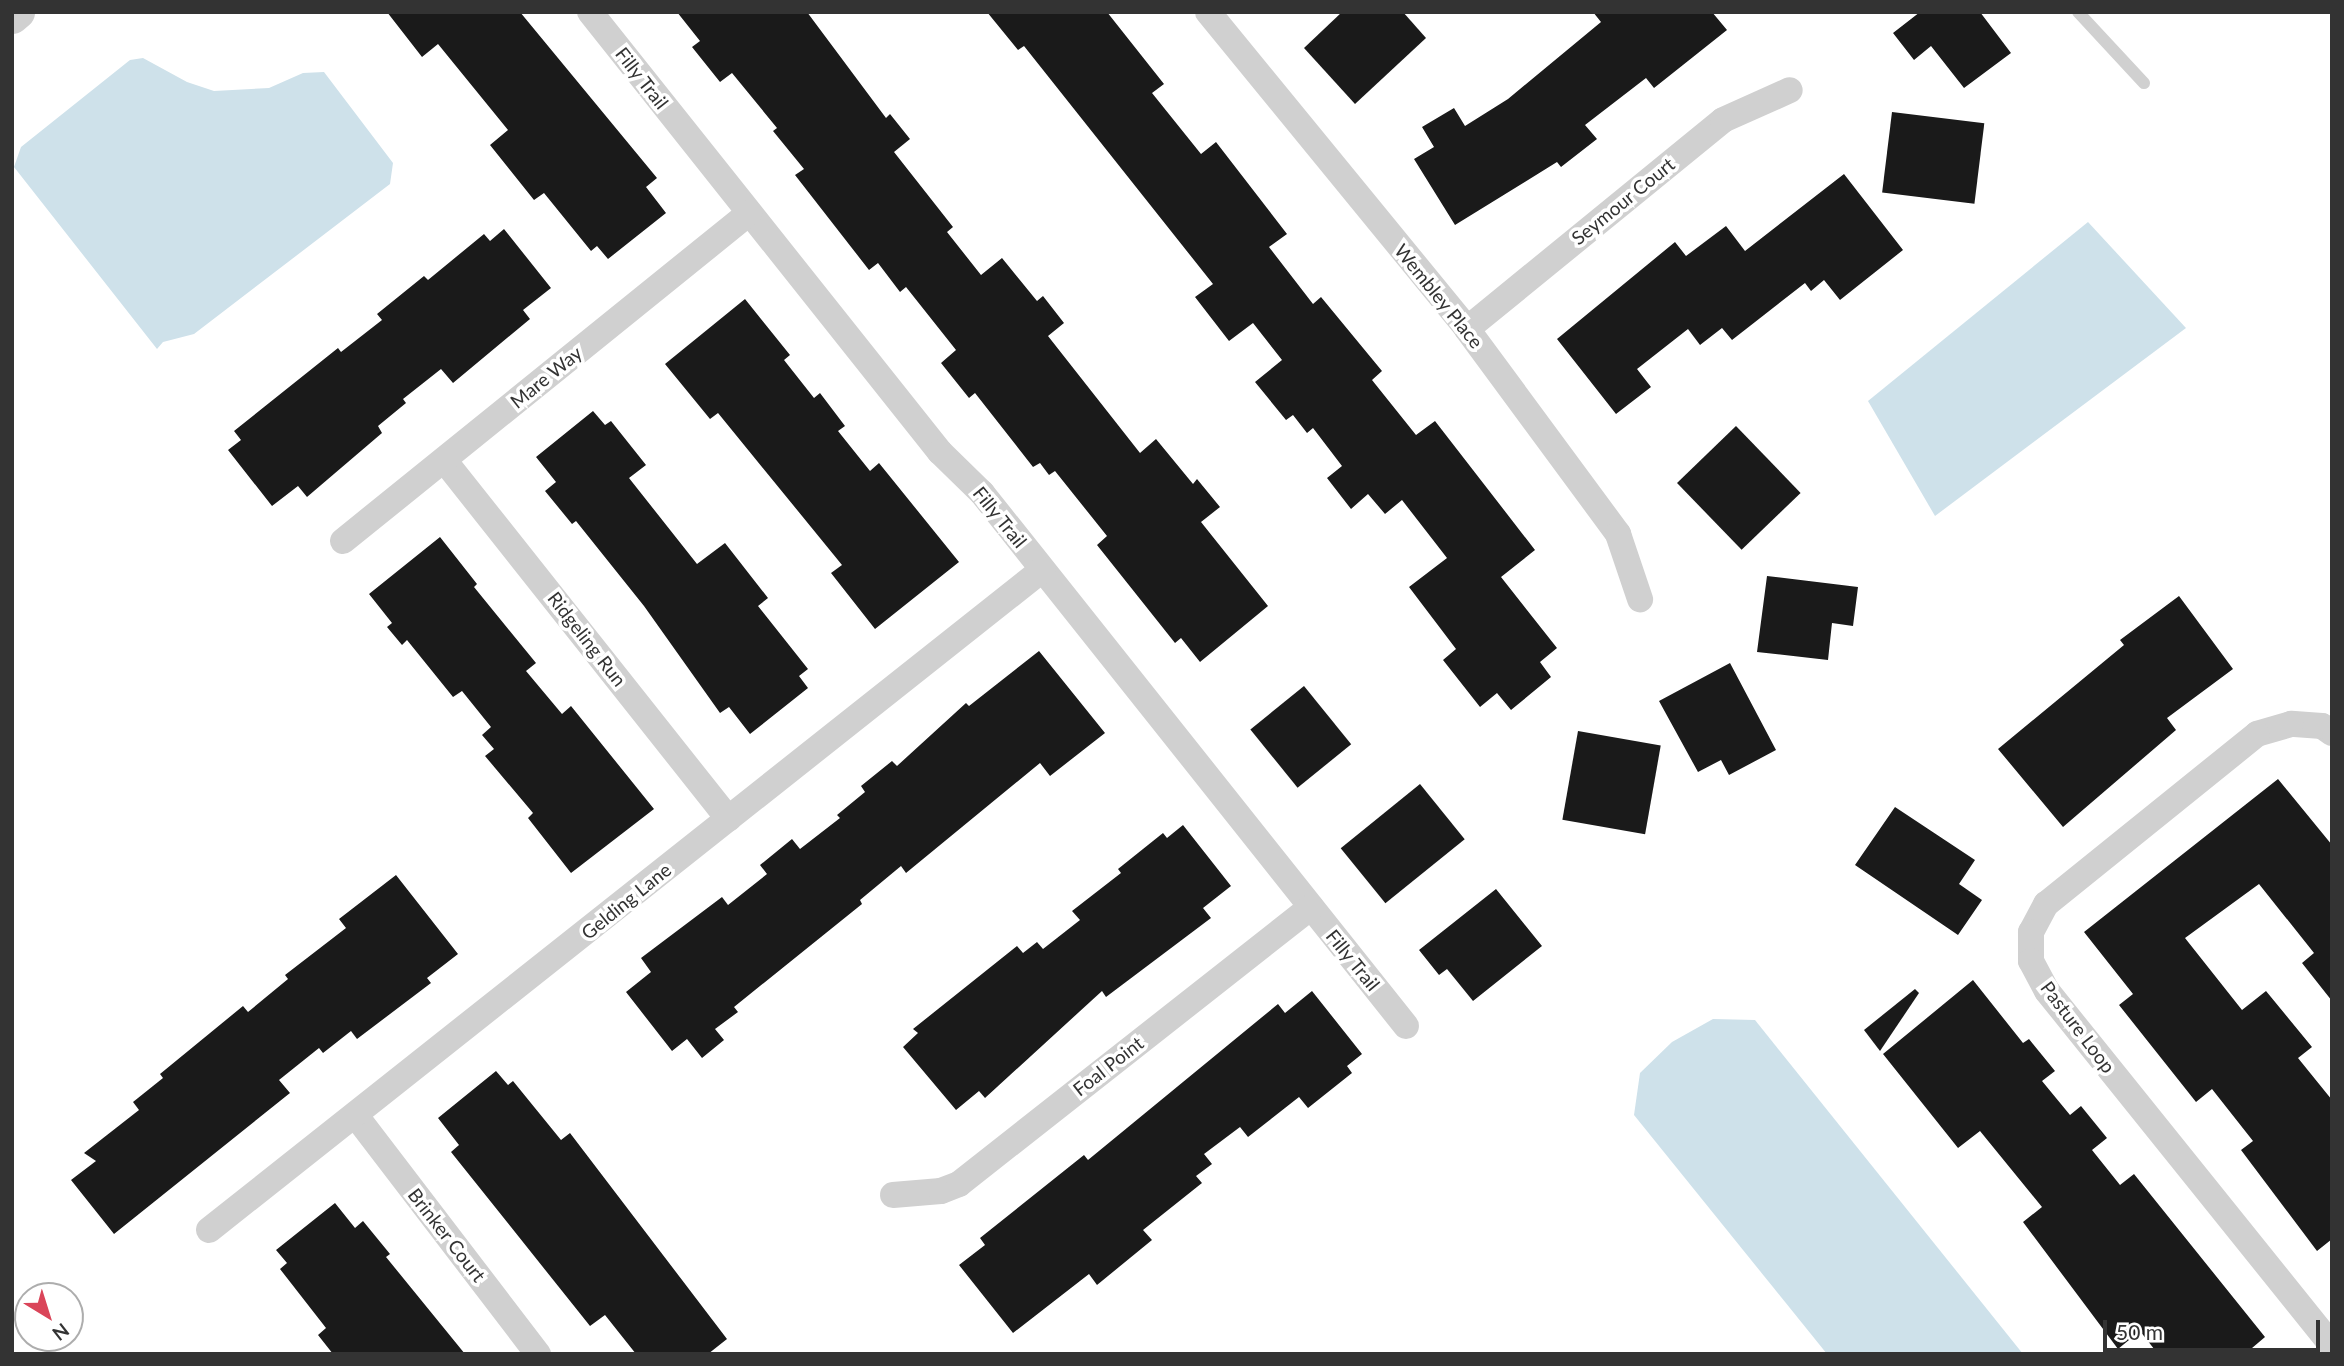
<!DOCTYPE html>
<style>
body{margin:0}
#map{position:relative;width:2344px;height:1366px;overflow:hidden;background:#fff;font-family:Lato,sans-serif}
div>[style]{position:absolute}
.water>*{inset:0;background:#cee1ea}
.building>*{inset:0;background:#1a1a1a;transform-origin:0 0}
.service>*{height:12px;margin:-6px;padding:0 6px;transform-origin:6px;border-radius:6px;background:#d0d0d0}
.minor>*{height:26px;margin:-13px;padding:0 13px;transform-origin:13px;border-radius:13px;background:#d0d0d0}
.tertiary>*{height:33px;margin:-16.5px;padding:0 16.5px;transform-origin:16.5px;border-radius:16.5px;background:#d0d0d0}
span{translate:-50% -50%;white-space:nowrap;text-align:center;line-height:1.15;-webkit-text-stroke:7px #fff;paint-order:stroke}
.street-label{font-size:19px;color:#333}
.frame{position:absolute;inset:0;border:14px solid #333;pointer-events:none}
.north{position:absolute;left:14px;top:1282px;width:70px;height:70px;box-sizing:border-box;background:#fff;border:2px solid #adadad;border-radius:50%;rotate:142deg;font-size:19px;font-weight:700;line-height:28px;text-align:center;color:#333}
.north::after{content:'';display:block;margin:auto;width:24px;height:32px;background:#da4559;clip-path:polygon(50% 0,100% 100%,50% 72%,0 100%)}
.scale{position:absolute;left:2103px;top:1320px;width:217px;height:32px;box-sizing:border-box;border:4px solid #333;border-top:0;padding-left:9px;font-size:21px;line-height:24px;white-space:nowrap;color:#333;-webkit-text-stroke:5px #fff;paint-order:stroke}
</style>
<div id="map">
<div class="water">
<div style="clip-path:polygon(143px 58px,187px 82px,214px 91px,269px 88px,303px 73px,324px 72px,393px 163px,390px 184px,194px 334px,163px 342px,157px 349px,14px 167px,21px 147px,130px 60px)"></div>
<div style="clip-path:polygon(2088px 222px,2186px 328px,1935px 516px,1868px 401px)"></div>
<div style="clip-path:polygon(1713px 1019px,1755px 1020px,2023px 1354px,1827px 1354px,1634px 1115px,1640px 1073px,1672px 1042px)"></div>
</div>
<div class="building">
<div style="clip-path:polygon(387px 12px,520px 12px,657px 178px,646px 187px,666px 213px,608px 259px,597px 246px,591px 251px,544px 193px,534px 200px,490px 145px,508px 130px,438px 44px,422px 57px)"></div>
<div style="clip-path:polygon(677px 12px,807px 12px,886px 118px,890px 114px,910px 139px,894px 152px,953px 227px,947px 232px,981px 275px,1002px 258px,1037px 301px,1043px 296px,1064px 323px,1048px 336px,1140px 453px,1156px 439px,1193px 484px,1197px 479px,1220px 507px,1201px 522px,1268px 606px,1200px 662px,1181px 638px,1175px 643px,1097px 545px,1107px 536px,1055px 471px,1049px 475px,1040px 463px,1033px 467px,975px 393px,969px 398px,941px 363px,956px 350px,906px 287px,900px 292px,878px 263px,869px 270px,795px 175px,804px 169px,773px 131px,777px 128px,732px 73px,720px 82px,692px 47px,700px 41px)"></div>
<div style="clip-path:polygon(987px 12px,1107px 12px,1164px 84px,1152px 93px,1201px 154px,1216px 142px,1287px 234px,1269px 247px,1313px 304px,1321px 297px,1382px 371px,1372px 380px,1416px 435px,1435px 421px,1535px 550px,1501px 577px,1557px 648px,1540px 662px,1551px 677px,1511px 710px,1497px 693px,1480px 707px,1443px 660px,1456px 649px,1409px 587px,1447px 558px,1402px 500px,1385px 514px,1368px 494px,1351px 509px,1327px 478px,1342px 466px,1313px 428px,1307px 433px,1293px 415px,1286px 420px,1255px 382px,1282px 360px,1253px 323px,1229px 341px,1195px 297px,1213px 284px,1024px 46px,1018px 50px)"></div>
<div style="clip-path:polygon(1342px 12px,1403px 12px,1426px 38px,1355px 104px,1304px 48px)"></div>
<div style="clip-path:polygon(1593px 12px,1712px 12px,1727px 30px,1654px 88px,1646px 78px,1585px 125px,1597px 139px,1561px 167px,1557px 162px,1455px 225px,1414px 159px,1434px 147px,1422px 127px,1454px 108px,1465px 126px,1508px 99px,1601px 22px)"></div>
<div style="clip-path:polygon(1920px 12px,1980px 12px,2011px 53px,1964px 88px,1931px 46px,1914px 60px,1893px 33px)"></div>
<div style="left:1892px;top:112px;width:93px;height:81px;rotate:7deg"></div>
<div style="clip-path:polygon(1844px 174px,1903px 250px,1840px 300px,1824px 280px,1811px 291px,1805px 283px,1732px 340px,1722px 328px,1700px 345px,1688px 329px,1637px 369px,1651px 387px,1616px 414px,1557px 339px,1675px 242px,1686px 256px,1726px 226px,1745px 251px)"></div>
<div style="clip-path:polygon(504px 229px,551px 288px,523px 310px,530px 319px,453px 383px,441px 369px,403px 399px,406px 403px,378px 426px,382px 433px,307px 497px,298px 486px,272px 506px,228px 450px,241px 440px,234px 431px,338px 348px,341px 352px,382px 320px,377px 314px,424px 276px,428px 280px,484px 234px,490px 241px)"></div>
<div style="clip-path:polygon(745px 299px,790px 355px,784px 360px,814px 398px,820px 393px,845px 426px,838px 431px,870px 471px,879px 463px,959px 562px,875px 629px,831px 573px,842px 565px,718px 413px,710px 419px,665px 364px)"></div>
<div style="clip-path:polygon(593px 411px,605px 425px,611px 421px,646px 465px,629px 478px,697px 564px,725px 543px,768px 598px,758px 606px,808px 669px,799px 676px,808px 688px,750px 734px,729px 707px,720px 713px,644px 606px,576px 521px,572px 524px,545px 491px,556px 482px,536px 457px)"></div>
<div style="left:1736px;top:426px;width:93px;height:82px;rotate:46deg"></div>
<div style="clip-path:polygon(440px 537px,477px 584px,474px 587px,536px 663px,526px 671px,562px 714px,571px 706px,654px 809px,571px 873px,528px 818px,533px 813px,485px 756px,494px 749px,482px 735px,491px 727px,462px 691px,453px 697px,407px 640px,402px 645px,387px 627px,392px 623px,369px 594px)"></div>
<div style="clip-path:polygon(1767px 576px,1858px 587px,1853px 626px,1832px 623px,1828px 660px,1757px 652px)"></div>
<div style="clip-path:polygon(2179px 596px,2233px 669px,2167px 718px,2176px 730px,2063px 827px,1998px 749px,2124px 645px,2120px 640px)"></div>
<div style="clip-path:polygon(1039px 651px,1105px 733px,1050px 776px,1040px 763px,906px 873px,901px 866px,860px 900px,862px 904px,734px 1007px,738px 1012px,715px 1029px,724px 1040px,702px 1058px,687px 1039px,672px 1051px,626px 992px,651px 972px,641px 958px,722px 897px,728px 905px,767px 874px,760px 865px,792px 839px,800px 849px,840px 818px,837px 815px,865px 792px,861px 786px,892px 761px,897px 766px,966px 703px,969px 706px)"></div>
<div style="clip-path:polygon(1730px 663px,1776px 750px,1729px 775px,1721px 760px,1698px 772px,1659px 701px)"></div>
<div style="left:1304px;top:686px;width:75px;height:69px;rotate:51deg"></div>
<div style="left:1578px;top:731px;width:84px;height:90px;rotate:10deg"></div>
<div style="clip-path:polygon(2278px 779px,2332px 845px,2332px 1001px,2302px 963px,2314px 953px,2259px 884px,2185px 938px,2242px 1010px,2266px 991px,2312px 1047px,2298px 1058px,2332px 1100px,2332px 1239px,2317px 1251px,2241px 1150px,2253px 1141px,2212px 1089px,2196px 1102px,2119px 1005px,2133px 994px,2084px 932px)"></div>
<div style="left:1420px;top:784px;width:71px;height:102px;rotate:51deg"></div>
<div style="clip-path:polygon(1895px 807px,1975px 860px,1959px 884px,1982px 900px,1958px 935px,1855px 865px)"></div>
<div style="clip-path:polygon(1183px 825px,1231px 886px,1203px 908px,1211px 918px,1106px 997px,1102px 991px,985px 1098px,979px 1091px,956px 1110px,903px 1047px,918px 1033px,913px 1029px,1017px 946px,1023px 953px,1037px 942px,1043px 949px,1080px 920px,1072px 911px,1121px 873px,1118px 869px,1163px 833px,1167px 838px)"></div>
<div style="clip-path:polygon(396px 875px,458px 954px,427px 978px,431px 983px,357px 1039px,351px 1031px,323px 1053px,319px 1048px,279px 1080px,290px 1093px,114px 1234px,71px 1180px,96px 1161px,84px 1153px,139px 1110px,133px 1102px,163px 1078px,160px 1074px,243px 1006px,248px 1012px,288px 979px,285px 975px,346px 928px,339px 919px)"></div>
<div style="clip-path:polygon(1496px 889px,1542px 946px,1473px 1001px,1447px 969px,1439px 975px,1419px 950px)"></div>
<div style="clip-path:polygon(1973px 980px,2023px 1043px,2029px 1039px,2055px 1071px,2042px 1081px,2070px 1115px,2081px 1106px,2107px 1138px,2092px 1150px,2120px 1185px,2134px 1174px,2265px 1337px,2245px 1354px,2158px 1354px,2140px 1331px,2118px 1349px,2023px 1222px,2042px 1207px,1980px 1131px,1958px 1148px,1883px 1054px)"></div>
<div style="clip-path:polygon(1915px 989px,1919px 993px,1880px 1051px,1864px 1030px)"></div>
<div style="clip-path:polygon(1312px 991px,1362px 1054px,1347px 1066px,1352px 1073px,1308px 1108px,1299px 1097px,1248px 1137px,1240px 1127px,1204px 1154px,1212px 1164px,1196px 1176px,1202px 1183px,1143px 1230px,1152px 1240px,1097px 1285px,1089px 1274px,1013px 1333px,959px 1265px,985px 1245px,980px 1238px,1084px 1155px,1088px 1160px,1278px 1004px,1285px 1013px)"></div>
<div style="clip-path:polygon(496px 1071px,508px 1085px,513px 1081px,561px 1140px,570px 1133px,727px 1339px,708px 1354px,636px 1354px,605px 1315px,590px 1326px,451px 1152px,459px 1145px,438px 1118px)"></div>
<div style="clip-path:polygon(335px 1203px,355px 1228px,363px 1221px,390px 1254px,386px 1257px,465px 1354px,333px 1354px,318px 1335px,326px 1328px,280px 1269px,287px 1263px,276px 1250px)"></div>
</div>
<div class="service">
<div style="left:2078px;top:12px;width:97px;rotate:47.1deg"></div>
</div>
<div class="minor">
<div style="left:590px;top:12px;width:562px;rotate:51.5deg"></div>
<div style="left:940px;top:452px;width:59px;rotate:44.3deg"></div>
<div style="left:982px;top:493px;width:681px;rotate:51.5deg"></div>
<div style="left:1208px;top:12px;width:409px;rotate:50.7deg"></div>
<div style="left:1467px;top:329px;width:255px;rotate:53.6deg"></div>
<div style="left:1618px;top:534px;width:69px;rotate:71.3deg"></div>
<div style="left:1467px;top:329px;width:330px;rotate:-39.2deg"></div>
<div style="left:1723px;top:120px;width:73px;rotate:-24.1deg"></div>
<div style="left:444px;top:460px;width:458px;rotate:51.6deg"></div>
<div style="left:343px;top:541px;width:522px;rotate:-38.93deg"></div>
<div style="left:2332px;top:733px;width:12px;rotate:-145deg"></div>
<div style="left:2322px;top:726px;width:31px;rotate:-176deg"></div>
<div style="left:2291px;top:724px;width:35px;rotate:164deg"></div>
<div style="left:2257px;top:734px;width:271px;rotate:141.1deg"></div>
<div style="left:2046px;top:904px;width:32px;rotate:118deg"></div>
<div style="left:2031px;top:932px;width:29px;rotate:90deg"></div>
<div style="left:2031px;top:961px;width:34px;rotate:62deg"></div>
<div style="left:2047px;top:991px;width:454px;rotate:51.2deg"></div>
<div style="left:356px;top:1116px;width:300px;rotate:52.6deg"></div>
<div style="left:893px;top:1195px;width:48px;rotate:-4.8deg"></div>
<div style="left:941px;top:1191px;width:19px;rotate:-21deg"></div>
<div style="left:959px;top:1184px;width:448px;rotate:-38.2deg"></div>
<div style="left:209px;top:1230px;width:1063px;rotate:-38.39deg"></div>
</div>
<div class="tertiary">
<div style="left:12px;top:17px;width:8px;rotate:-40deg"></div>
</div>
<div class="street-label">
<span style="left:642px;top:78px;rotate:52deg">Filly Trail</span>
<span style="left:1623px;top:201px;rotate:-39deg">Seymour Court</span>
<span style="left:1439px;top:296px;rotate:51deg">Wembley Place</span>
<span style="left:546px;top:377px;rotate:-39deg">Mare Way</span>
<span style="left:1000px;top:517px;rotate:51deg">Filly Trail</span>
<span style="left:587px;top:639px;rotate:52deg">Ridgeling Run</span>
<span style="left:626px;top:901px;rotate:-39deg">Gelding Lane</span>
<span style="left:1353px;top:960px;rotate:51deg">Filly Trail</span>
<span style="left:2078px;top:1027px;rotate:53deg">Pasture Loop</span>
<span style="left:1108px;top:1066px;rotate:-38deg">Foal Point</span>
<span style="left:447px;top:1235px;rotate:52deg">Brinker Court</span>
</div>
<div class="frame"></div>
<div class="north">N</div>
<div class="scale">50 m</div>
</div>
